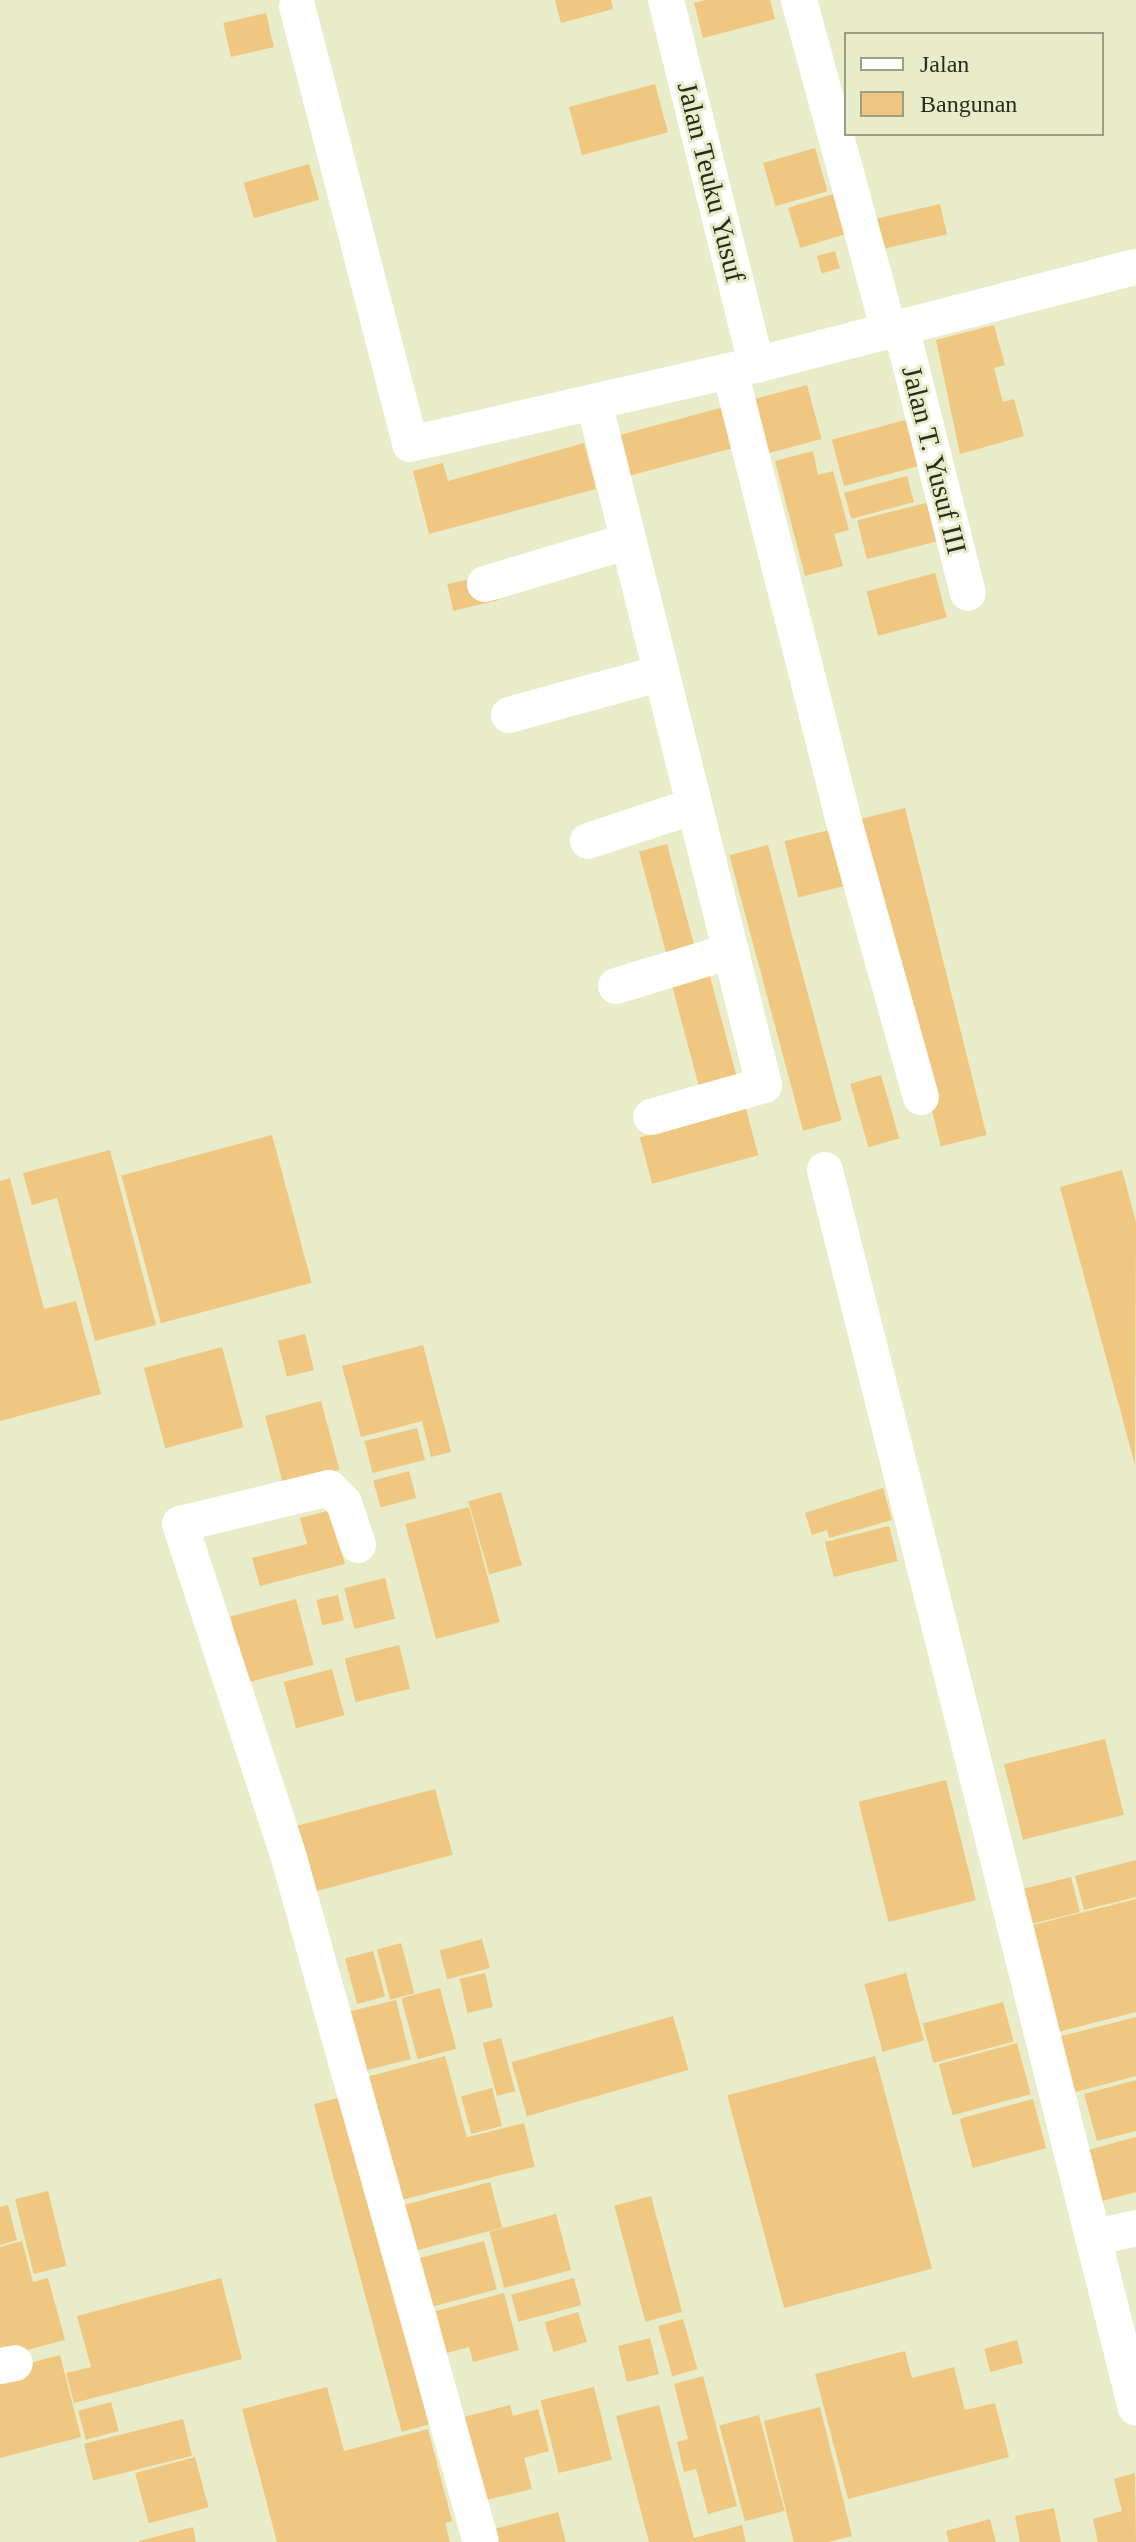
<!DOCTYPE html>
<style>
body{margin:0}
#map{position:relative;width:1136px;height:2542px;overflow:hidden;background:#e8ecc8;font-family:"Times New Roman",serif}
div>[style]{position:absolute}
.building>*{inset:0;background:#f0c780;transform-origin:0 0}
.street>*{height:36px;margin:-18px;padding:0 18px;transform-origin:18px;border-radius:18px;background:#fff}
span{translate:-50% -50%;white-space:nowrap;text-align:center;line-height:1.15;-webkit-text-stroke:6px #e8ecc8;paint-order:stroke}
.street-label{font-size:28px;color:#2a2c1e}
.legend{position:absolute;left:844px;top:32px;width:260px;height:104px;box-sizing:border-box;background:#e8ecc8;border:2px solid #9c9f84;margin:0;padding:10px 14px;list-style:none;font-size:24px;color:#2a2c1e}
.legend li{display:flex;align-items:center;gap:16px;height:40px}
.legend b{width:40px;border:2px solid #9c9f84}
</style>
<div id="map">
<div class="building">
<div style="clip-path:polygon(555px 0,611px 0,613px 9px,561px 23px)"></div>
<div style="clip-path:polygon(706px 0,770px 0,775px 19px,703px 38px,694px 3px)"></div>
<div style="left:266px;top:13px;width:35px;height:44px;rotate:77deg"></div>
<div style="left:655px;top:84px;width:50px;height:89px;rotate:75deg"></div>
<div style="left:815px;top:148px;width:45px;height:54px;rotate:74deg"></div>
<div style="left:309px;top:164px;width:37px;height:68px;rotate:74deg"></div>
<div style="left:833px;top:194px;width:42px;height:47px;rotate:73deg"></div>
<div style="left:940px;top:204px;width:31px;height:69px;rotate:77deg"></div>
<div style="left:835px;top:251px;width:18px;height:19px;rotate:74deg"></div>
<div style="clip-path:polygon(994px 325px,1005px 365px,994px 368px,1003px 402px,1014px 399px,1024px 436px,960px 454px,936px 340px)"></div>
<div style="left:807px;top:385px;width:56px;height:59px;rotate:75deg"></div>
<div style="left:724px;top:407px;width:42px;height:115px;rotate:75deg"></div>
<div style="left:909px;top:419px;width:48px;height:80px;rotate:75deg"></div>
<div style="clip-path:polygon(584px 443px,596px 489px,429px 534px,413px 471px,443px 463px,448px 481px)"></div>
<div style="clip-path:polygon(813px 451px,818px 475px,833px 471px,849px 530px,834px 534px,843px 566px,805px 576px,775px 461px)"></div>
<div style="left:907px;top:476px;width:27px;height:65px;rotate:75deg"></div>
<div style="left:930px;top:502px;width:40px;height:75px;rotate:76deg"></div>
<div style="left:935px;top:573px;width:46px;height:71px;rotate:75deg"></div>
<div style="left:492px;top:574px;width:27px;height:46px;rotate:77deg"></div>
<div style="left:905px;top:808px;width:337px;height:47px;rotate:76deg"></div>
<div style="left:829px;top:830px;width:58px;height:46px;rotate:76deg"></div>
<div style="left:667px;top:844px;width:118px;height:29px;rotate:75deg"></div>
<div style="left:768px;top:845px;width:285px;height:40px;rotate:75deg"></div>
<div style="left:709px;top:973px;width:120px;height:39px;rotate:75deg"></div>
<div style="left:881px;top:1075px;width:66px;height:32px;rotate:74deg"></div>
<div style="left:746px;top:1109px;width:48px;height:110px;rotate:75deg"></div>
<div style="left:272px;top:1135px;width:153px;height:156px;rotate:75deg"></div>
<div style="clip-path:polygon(110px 1150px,156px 1325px,95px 1341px,57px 1198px,32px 1205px,23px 1173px)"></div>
<div style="clip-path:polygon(1122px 1170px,1136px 1222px,1135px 1465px,1060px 1187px)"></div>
<div style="clip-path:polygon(10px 1178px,44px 1309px,76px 1301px,101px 1394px,0 1421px,0 1181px)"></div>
<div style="left:305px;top:1334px;width:37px;height:28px;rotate:76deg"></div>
<div style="clip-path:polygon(423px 1345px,451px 1452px,431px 1457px,422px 1421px,361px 1437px,342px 1366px)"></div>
<div style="left:222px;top:1347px;width:83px;height:81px;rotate:75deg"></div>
<div style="left:321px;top:1401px;width:71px;height:58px;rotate:75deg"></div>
<div style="left:417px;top:1428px;width:33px;height:54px;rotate:76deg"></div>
<div style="left:409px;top:1471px;width:28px;height:37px;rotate:75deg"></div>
<div style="clip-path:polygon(883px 1488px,892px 1520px,829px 1538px,827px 1530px,812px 1535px,805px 1513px)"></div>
<div style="left:501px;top:1492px;width:76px;height:34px;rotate:74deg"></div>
<div style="left:469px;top:1507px;width:119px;height:66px;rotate:75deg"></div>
<div style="clip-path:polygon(331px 1510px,345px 1564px,260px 1586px,252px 1558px,307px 1544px,300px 1518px)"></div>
<div style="left:889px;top:1526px;width:36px;height:66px;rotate:76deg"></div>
<div style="left:385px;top:1578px;width:42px;height:42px;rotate:76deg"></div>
<div style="left:338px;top:1595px;width:26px;height:22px;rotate:77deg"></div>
<div style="left:296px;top:1599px;width:68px;height:68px;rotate:75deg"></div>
<div style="left:399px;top:1645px;width:45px;height:56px;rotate:76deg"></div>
<div style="left:332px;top:1669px;width:48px;height:50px;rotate:75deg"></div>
<div style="left:1105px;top:1739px;width:78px;height:104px;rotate:76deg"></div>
<div style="left:946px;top:1780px;width:124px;height:90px;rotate:76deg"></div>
<div style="left:435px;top:1789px;width:68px;height:153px;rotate:75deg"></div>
<div style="clip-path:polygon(1136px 1860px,1136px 1897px,1084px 1910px,1075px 1876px)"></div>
<div style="left:1071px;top:1877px;width:36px;height:56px;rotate:76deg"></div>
<div style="clip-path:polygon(1136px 1899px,1136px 2012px,1054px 2033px,1029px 1926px)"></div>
<div style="left:482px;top:1939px;width:30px;height:44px;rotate:75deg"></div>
<div style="left:401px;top:1943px;width:52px;height:25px;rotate:75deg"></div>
<div style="left:373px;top:1951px;width:47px;height:29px;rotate:75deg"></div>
<div style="left:485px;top:1973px;width:35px;height:26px;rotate:77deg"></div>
<div style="left:906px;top:1973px;width:70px;height:43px;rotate:75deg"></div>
<div style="left:440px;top:1988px;width:63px;height:40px;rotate:75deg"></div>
<div style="left:396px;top:2000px;width:61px;height:47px;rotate:76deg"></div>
<div style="left:1003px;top:2002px;width:41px;height:83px;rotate:75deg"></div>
<div style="left:673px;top:2016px;width:56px;height:168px;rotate:74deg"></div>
<div style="clip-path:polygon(1136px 2017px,1136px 2076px,1072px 2093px,1058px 2037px)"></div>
<div style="left:501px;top:2038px;width:55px;height:19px;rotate:75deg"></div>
<div style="left:1017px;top:2043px;width:53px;height:81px;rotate:75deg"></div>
<div style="left:445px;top:2056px;width:84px;height:83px;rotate:75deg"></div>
<div style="left:875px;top:2056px;width:220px;height:153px;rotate:75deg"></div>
<div style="clip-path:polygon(1136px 2080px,1136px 2131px,1097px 2141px,1084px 2094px)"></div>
<div style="left:492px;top:2088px;width:39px;height:32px;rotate:75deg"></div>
<div style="left:341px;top:2097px;width:339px;height:28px;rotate:75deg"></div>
<div style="left:1033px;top:2099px;width:51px;height:76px;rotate:75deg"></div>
<div style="left:524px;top:2123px;width:45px;height:138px;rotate:76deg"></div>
<div style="clip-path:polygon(1136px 2137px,1136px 2192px,1102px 2201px,1088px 2150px)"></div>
<div style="left:490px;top:2182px;width:47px;height:92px;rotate:75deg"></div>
<div style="left:48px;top:2191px;width:77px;height:34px;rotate:76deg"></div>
<div style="left:651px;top:2196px;width:120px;height:38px;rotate:75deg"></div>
<div style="clip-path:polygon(8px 2205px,17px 2240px,0 2245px,0 2207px)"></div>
<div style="left:556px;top:2214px;width:58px;height:69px;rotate:75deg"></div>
<div style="clip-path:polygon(22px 2241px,33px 2282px,48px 2278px,65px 2340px,0 2357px,0 2247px)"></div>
<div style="left:484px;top:2241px;width:50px;height:69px;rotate:75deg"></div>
<div style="clip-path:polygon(221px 2278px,242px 2359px,74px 2403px,66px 2373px,91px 2367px,77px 2316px)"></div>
<div style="left:574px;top:2278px;width:28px;height:65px;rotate:75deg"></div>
<div style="clip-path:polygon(504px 2293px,519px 2350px,473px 2362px,469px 2347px,447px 2353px,436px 2311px)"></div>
<div style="left:578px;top:2312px;width:31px;height:35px;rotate:73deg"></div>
<div style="left:683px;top:2319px;width:52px;height:26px;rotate:74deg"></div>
<div style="left:650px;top:2338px;width:37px;height:33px;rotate:76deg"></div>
<div style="left:1017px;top:2340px;width:24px;height:34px;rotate:75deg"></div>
<div style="clip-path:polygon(905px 2351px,912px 2378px,954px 2367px,965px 2410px,995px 2403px,1009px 2457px,848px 2499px,815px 2374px)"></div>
<div style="clip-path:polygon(60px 2355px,81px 2437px,0 2458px,0 2371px)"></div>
<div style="clip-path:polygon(703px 2376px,737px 2506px,708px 2514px,696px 2469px,684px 2472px,677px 2442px,688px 2439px,674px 2384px)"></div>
<div style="clip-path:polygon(327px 2387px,344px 2451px,428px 2429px,452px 2521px,445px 2523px,450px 2542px,277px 2542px,242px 2409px)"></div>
<div style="left:594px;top:2387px;width:75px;height:55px;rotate:76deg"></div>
<div style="left:111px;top:2402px;width:30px;height:34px;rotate:75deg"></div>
<div style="clip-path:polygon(510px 2405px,513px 2416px,538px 2409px,549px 2451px,524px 2458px,532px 2489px,486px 2500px,464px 2417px)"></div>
<div style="clip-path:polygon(659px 2405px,694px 2538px,742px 2525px,746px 2542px,649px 2542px,616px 2416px)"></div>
<div style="left:820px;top:2407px;width:133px;height:58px;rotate:76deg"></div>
<div style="left:759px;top:2415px;width:99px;height:41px;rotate:75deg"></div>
<div style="left:183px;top:2419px;width:38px;height:102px;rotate:76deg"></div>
<div style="left:195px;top:2457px;width:52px;height:62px;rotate:75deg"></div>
<div style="clip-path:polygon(1135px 2473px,1136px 2542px,1098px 2542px,1093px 2519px,1122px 2511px,1114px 2479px)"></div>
<div style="clip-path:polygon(1054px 2508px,1061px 2542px,1020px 2542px,1015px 2516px)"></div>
<div style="clip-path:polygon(558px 2512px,566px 2542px,494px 2542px,491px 2530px)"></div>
<div style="clip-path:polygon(990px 2519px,996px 2542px,949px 2542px,946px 2531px)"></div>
<div style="clip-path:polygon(193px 2527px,196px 2542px,139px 2542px,139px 2541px)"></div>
</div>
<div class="street">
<div style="left:666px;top:0;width:376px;rotate:76.1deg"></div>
<div style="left:799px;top:0;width:343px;rotate:74.8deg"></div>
<div style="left:297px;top:6px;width:452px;rotate:75.5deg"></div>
<div style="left:410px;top:444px;width:355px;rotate:-12.9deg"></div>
<div style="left:756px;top:365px;width:392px;rotate:-14.5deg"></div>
<div style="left:901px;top:327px;width:274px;rotate:75.9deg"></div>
<div style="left:730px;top:371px;width:454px;rotate:75.8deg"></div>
<div style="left:841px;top:811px;width:297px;rotate:74.4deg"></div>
<div style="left:594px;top:402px;width:704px;rotate:76.02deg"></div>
<div style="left:764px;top:1085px;width:117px;rotate:164.2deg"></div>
<div style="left:485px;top:584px;width:149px;rotate:-16.7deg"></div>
<div style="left:509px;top:715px;width:158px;rotate:-15.4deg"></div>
<div style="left:588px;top:841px;width:112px;rotate:-18.3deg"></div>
<div style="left:616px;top:986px;width:120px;rotate:-16.9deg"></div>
<div style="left:825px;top:1170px;width:1276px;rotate:75.9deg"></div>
<div style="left:358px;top:1545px;width:44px;rotate:-108.4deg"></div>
<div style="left:344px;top:1503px;width:21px;rotate:-135deg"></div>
<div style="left:329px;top:1488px;width:153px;rotate:166.4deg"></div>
<div style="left:180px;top:1524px;width:351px;rotate:71.9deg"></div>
<div style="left:289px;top:1858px;width:710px;rotate:74.32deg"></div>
<div style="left:1093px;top:2238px;width:44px;rotate:-13.1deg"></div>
<div style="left:0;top:2366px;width:15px;rotate:-11deg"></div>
</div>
<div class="street-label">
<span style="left:711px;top:182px;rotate:76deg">Jalan Teuku Yusuf</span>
<span style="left:934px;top:460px;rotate:76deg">Jalan T. Yusuf III</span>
</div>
<ul class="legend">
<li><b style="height:10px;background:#fff"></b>Jalan</li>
<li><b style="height:22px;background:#f0c780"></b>Bangunan</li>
</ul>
</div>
